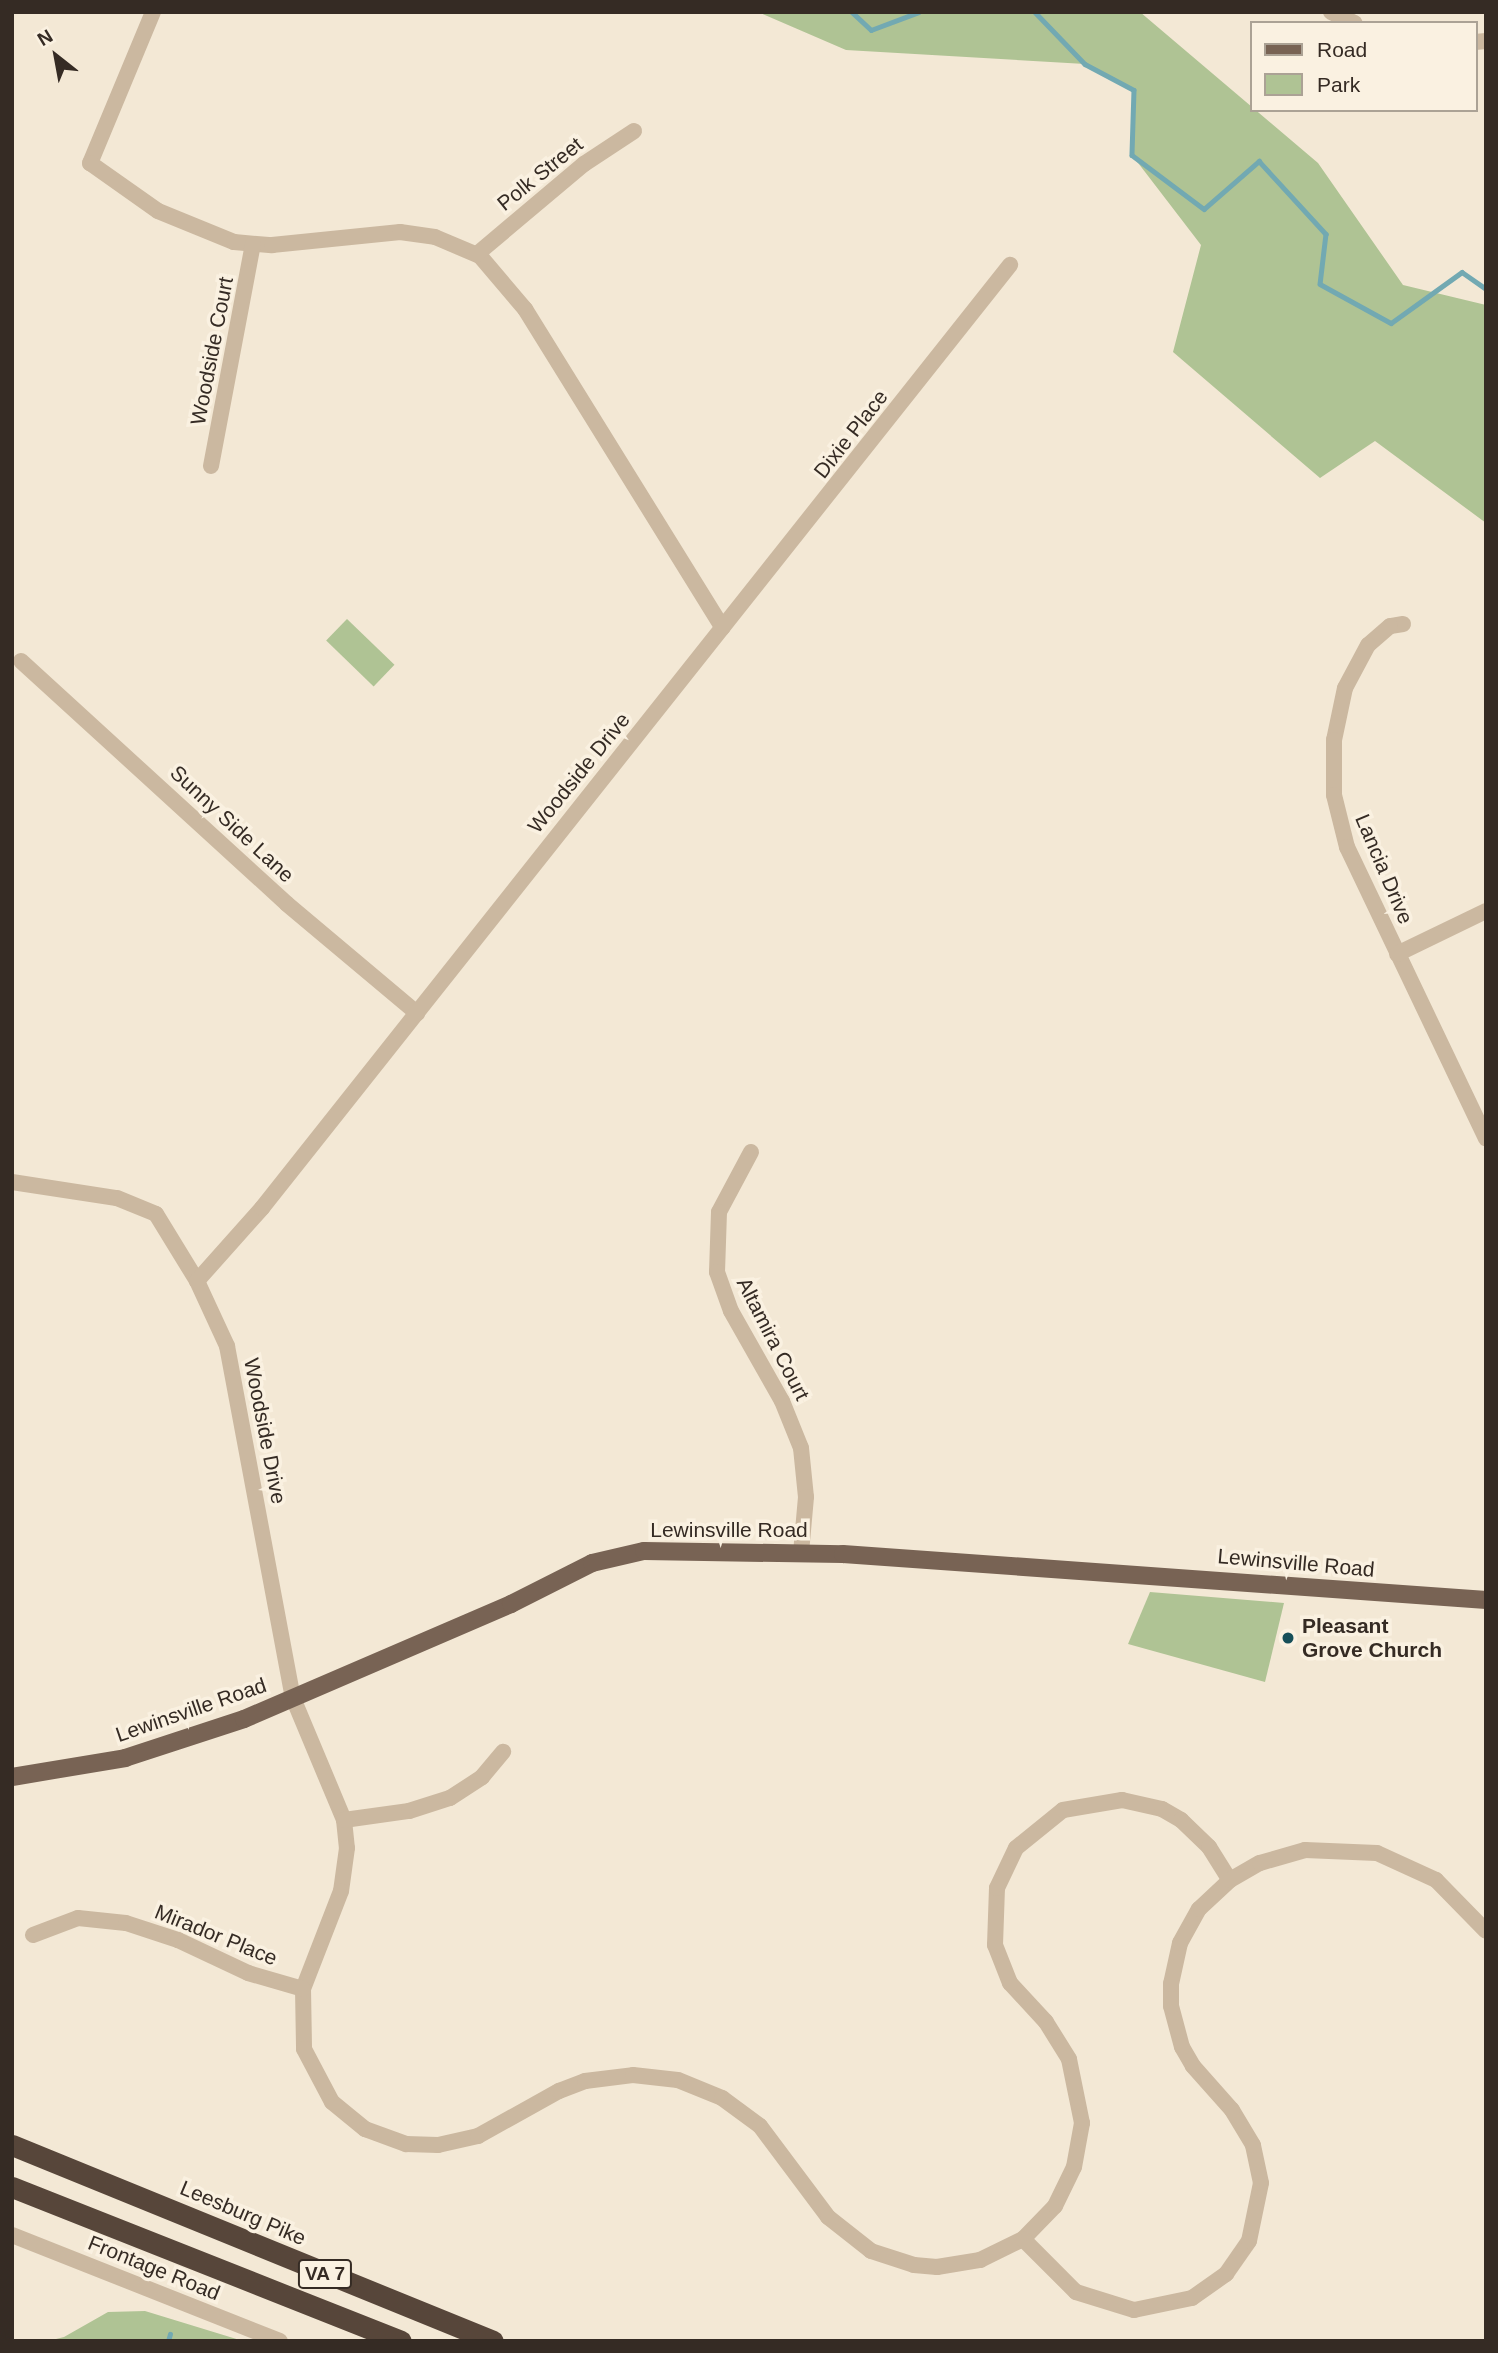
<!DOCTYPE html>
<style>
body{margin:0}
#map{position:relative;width:1498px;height:2353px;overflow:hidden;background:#f3e8d5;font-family:Arial,sans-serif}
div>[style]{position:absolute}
.green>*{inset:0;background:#afc394;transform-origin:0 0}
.stream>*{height:4.5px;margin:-2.25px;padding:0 2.25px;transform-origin:2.25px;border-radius:2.25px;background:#72a9b2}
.minor>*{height:16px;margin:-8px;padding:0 8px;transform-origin:8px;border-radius:8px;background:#cbb8a0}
.major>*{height:18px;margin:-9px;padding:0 9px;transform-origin:9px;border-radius:9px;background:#786354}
.highway>*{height:21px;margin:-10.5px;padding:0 10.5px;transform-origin:10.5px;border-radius:10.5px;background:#57463a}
.dots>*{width:19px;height:19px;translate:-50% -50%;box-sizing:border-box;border:4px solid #faf1e1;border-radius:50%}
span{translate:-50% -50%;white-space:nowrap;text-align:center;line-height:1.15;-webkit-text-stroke:7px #faf1e1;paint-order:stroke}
.shield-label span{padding:2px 5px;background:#faf1e1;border:2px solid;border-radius:5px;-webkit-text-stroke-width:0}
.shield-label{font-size:19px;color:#352b24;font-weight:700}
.street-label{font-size:21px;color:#352b24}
.poi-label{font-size:21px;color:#352b24;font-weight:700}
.left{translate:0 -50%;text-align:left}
.frame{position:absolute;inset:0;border:14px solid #352b24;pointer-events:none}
.legend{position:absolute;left:1250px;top:21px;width:228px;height:91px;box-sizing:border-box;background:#faf1e1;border:2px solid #aba295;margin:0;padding:9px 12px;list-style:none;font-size:21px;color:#352b24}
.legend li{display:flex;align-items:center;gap:14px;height:35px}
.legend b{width:35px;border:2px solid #aba295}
.north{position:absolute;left:21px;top:21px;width:70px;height:70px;-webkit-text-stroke:5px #faf1e1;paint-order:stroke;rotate:329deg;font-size:19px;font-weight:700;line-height:28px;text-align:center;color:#352b24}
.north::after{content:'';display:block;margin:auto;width:24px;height:32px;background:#352b24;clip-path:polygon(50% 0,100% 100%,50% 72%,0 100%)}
</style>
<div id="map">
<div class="green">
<div style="clip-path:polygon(758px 12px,1140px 12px,1318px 163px,1403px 285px,1486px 305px,1486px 523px,1375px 441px,1320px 478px,1173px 352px,1201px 245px,1132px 155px,1133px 90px,1085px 64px,846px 50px)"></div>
<div style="left:347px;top:619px;width:66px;height:30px;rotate:44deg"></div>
<div style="clip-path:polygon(1150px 1592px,1284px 1603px,1265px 1682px,1128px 1644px)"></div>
<div style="clip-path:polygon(145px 2311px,243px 2341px,48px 2341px,64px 2337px,108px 2312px)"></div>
</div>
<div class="stream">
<div style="left:852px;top:12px;width:26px;rotate:43deg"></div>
<div style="left:871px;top:30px;width:51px;rotate:-20.6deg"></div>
<div style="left:1035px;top:12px;width:72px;rotate:46.1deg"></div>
<div style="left:1085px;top:64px;width:55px;rotate:28deg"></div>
<div style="left:1134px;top:90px;width:65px;rotate:91.8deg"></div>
<div style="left:1132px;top:155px;width:90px;rotate:36.9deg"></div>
<div style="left:1204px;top:209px;width:73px;rotate:-41.1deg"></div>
<div style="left:1259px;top:161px;width:99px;rotate:47.5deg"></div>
<div style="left:1326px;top:234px;width:50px;rotate:96.8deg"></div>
<div style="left:1320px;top:284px;width:81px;rotate:28.8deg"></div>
<div style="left:1391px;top:323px;width:87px;rotate:-35.7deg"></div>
<div style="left:1462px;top:272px;width:29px;rotate:35deg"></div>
<div style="left:168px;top:2341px;width:7px;rotate:-74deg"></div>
</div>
<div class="minor">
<div style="left:153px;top:12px;width:164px;rotate:112.6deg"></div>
<div style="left:90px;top:163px;width:83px;rotate:35.2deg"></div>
<div style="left:158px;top:211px;width:82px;rotate:22.2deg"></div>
<div style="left:234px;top:242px;width:38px;rotate:5deg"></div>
<div style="left:272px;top:245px;width:129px;rotate:-5.8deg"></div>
<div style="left:400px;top:232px;width:35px;rotate:8deg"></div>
<div style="left:435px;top:237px;width:49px;rotate:22.9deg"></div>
<div style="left:480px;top:256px;width:70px;rotate:49.7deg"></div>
<div style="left:525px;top:309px;width:375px;rotate:58.2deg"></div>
<div style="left:1331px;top:12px;width:26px;rotate:25deg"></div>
<div style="left:1475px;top:42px;width:11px;rotate:-5deg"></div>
<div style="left:477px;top:254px;width:140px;rotate:-40.1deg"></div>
<div style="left:584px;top:164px;width:60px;rotate:-33.4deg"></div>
<div style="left:211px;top:466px;width:226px;rotate:-79.3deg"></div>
<div style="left:1403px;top:624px;width:13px;rotate:171deg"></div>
<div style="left:1390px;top:626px;width:29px;rotate:139deg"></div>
<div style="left:1368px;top:645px;width:49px;rotate:118.1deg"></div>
<div style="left:1345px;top:688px;width:53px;rotate:101.9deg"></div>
<div style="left:1334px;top:740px;width:55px;rotate:90deg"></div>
<div style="left:1334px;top:795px;width:54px;rotate:76deg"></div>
<div style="left:1347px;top:847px;width:323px;rotate:64.5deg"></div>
<div style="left:21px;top:661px;width:360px;rotate:42.4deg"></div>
<div style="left:287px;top:904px;width:170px;rotate:40deg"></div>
<div style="left:1397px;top:954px;width:99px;rotate:-25.8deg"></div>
<div style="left:751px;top:1152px;width:68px;rotate:118.1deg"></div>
<div style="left:719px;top:1212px;width:60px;rotate:91.9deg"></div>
<div style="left:717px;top:1272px;width:41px;rotate:70.3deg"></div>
<div style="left:731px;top:1311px;width:103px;rotate:60.5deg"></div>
<div style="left:782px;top:1401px;width:51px;rotate:68deg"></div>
<div style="left:801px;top:1448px;width:49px;rotate:84.2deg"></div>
<div style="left:806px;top:1497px;width:56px;rotate:95.1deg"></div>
<div style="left:12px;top:1182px;width:106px;rotate:8.7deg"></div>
<div style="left:117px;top:1198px;width:42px;rotate:22.3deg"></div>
<div style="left:156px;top:1214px;width:79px;rotate:58.5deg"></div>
<div style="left:197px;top:1281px;width:72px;rotate:65.2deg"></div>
<div style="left:227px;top:1346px;width:358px;rotate:79.4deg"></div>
<div style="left:293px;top:1698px;width:132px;rotate:67.3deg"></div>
<div style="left:344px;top:1820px;width:28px;rotate:84deg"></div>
<div style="left:347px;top:1848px;width:43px;rotate:97.9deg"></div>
<div style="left:341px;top:1891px;width:105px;rotate:111.2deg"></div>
<div style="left:303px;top:1989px;width:60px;rotate:89deg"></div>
<div style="left:304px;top:2049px;width:60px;rotate:62.2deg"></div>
<div style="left:332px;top:2102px;width:43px;rotate:39.3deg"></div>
<div style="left:365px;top:2129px;width:44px;rotate:20.1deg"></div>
<div style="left:406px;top:2144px;width:32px;rotate:2deg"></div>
<div style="left:438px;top:2145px;width:41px;rotate:-12.7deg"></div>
<div style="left:478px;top:2136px;width:93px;rotate:-29.1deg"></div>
<div style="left:559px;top:2091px;width:28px;rotate:-21deg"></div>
<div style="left:585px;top:2081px;width:48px;rotate:-7.1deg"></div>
<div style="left:633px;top:2075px;width:45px;rotate:6.3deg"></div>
<div style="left:678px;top:2080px;width:48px;rotate:22.2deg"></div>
<div style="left:722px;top:2098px;width:47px;rotate:36.4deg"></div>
<div style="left:760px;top:2126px;width:114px;rotate:53.2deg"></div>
<div style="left:828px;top:2217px;width:55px;rotate:38.3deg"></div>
<div style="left:871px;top:2251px;width:45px;rotate:18deg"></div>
<div style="left:914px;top:2265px;width:23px;rotate:5deg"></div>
<div style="left:937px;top:2267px;width:44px;rotate:-9.2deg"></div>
<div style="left:980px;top:2260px;width:48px;rotate:-26deg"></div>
<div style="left:1023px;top:2239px;width:46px;rotate:-45.9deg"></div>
<div style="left:1055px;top:2206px;width:43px;rotate:-64deg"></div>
<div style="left:1074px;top:2167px;width:45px;rotate:-79.7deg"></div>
<div style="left:1082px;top:2123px;width:65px;rotate:-101.5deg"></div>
<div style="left:1069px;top:2059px;width:44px;rotate:-121.9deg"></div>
<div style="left:1046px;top:2022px;width:53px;rotate:-132.7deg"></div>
<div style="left:1010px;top:1983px;width:41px;rotate:-111.5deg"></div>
<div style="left:995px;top:1945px;width:57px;rotate:-88deg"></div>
<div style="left:997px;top:1888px;width:44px;rotate:-64.6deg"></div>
<div style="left:1016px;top:1848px;width:60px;rotate:-39deg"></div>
<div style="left:1063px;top:1810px;width:60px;rotate:-9.6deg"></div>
<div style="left:1122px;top:1800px;width:41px;rotate:12.7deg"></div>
<div style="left:1162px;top:1809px;width:22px;rotate:30deg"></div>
<div style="left:1181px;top:1820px;width:39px;rotate:44deg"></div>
<div style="left:1209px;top:1847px;width:39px;rotate:58deg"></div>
<div style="left:197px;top:1281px;width:98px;rotate:-48.3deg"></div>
<div style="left:262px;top:1208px;width:1204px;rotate:-51.58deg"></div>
<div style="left:344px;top:1820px;width:66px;rotate:-7.9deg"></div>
<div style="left:409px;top:1811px;width:43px;rotate:-17.6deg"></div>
<div style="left:450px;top:1798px;width:38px;rotate:-33deg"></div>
<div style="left:482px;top:1777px;width:33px;rotate:-50deg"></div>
<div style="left:33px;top:1935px;width:48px;rotate:-20.7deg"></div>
<div style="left:78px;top:1918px;width:48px;rotate:5.9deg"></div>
<div style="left:126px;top:1923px;width:55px;rotate:18.1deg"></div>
<div style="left:178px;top:1940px;width:77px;rotate:25.2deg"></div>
<div style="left:248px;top:1973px;width:57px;rotate:16.2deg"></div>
<div style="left:12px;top:2235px;width:288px;rotate:21.6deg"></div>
<div style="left:1023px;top:2239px;width:75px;rotate:45deg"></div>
<div style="left:1076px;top:2292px;width:61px;rotate:17.2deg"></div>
<div style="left:1134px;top:2310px;width:59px;rotate:-11.7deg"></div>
<div style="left:1192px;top:2298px;width:42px;rotate:-35.2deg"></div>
<div style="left:1226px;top:2274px;width:40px;rotate:-55.1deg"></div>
<div style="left:1249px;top:2241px;width:59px;rotate:-78.3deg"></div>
<div style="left:1261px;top:2183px;width:39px;rotate:-102deg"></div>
<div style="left:1253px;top:2145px;width:41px;rotate:-121deg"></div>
<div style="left:1232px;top:2110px;width:59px;rotate:-131.6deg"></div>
<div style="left:1193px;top:2066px;width:22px;rotate:-120deg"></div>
<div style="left:1182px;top:2047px;width:42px;rotate:-105deg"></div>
<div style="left:1171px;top:2006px;width:22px;rotate:-90deg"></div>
<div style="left:1171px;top:1984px;width:42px;rotate:-77.6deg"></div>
<div style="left:1180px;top:1943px;width:39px;rotate:-61deg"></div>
<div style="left:1199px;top:1909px;width:42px;rotate:-43.1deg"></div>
<div style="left:1230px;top:1880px;width:34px;rotate:-30deg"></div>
<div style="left:1260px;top:1863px;width:47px;rotate:-16.1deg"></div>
<div style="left:1305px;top:1850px;width:72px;rotate:2.4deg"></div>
<div style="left:1377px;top:1853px;width:65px;rotate:24.6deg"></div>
<div style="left:1436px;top:1880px;width:71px;rotate:45.6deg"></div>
</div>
<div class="major">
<div style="left:12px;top:1777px;width:115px;rotate:-9.5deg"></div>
<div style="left:125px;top:1758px;width:125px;rotate:-18.1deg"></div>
<div style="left:244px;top:1719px;width:291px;rotate:-23.3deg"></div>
<div style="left:511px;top:1604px;width:91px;rotate:-26.8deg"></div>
<div style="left:592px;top:1563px;width:53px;rotate:-13deg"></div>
<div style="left:644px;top:1551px;width:199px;rotate:0.9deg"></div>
<div style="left:843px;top:1554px;width:645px;rotate:4.09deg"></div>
</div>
<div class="highway">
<div style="left:12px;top:2145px;width:519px;rotate:22.17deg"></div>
<div style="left:12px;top:2187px;width:418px;rotate:21.6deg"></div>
</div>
<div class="dots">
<div style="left:1288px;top:1638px;background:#174f59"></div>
</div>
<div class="shield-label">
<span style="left:325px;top:2274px">VA 7</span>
</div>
<div class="street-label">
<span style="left:540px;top:174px;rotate:-39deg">Polk Street</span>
<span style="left:212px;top:351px;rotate:-79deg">Woodside Court</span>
<span style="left:851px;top:434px;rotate:-52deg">Dixie Place</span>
<span style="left:579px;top:773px;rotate:-51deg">Woodside Drive</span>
<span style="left:232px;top:824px;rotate:43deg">Sunny Side Lane</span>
<span style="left:1384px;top:869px;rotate:67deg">Lancia Drive</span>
<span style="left:773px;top:1339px;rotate:63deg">Altamira Court</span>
<span style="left:265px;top:1431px;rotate:79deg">Woodside Drive</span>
<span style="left:729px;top:1530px">Lewinsville Road</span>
<span style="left:1296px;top:1563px;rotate:5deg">Lewinsville Road</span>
<span style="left:191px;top:1710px;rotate:-19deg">Lewinsville Road</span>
<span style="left:216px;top:1935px;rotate:22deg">Mirador Place</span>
<span style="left:243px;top:2213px;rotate:23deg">Leesburg Pike</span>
<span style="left:154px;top:2268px;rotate:22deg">Frontage Road</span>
</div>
<div class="poi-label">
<span class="left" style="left:1302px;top:1638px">Pleasant<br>Grove Church</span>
</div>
<div class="frame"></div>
<ul class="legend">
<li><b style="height:9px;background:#786354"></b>Road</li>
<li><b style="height:19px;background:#afc394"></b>Park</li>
</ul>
<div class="north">N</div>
</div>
